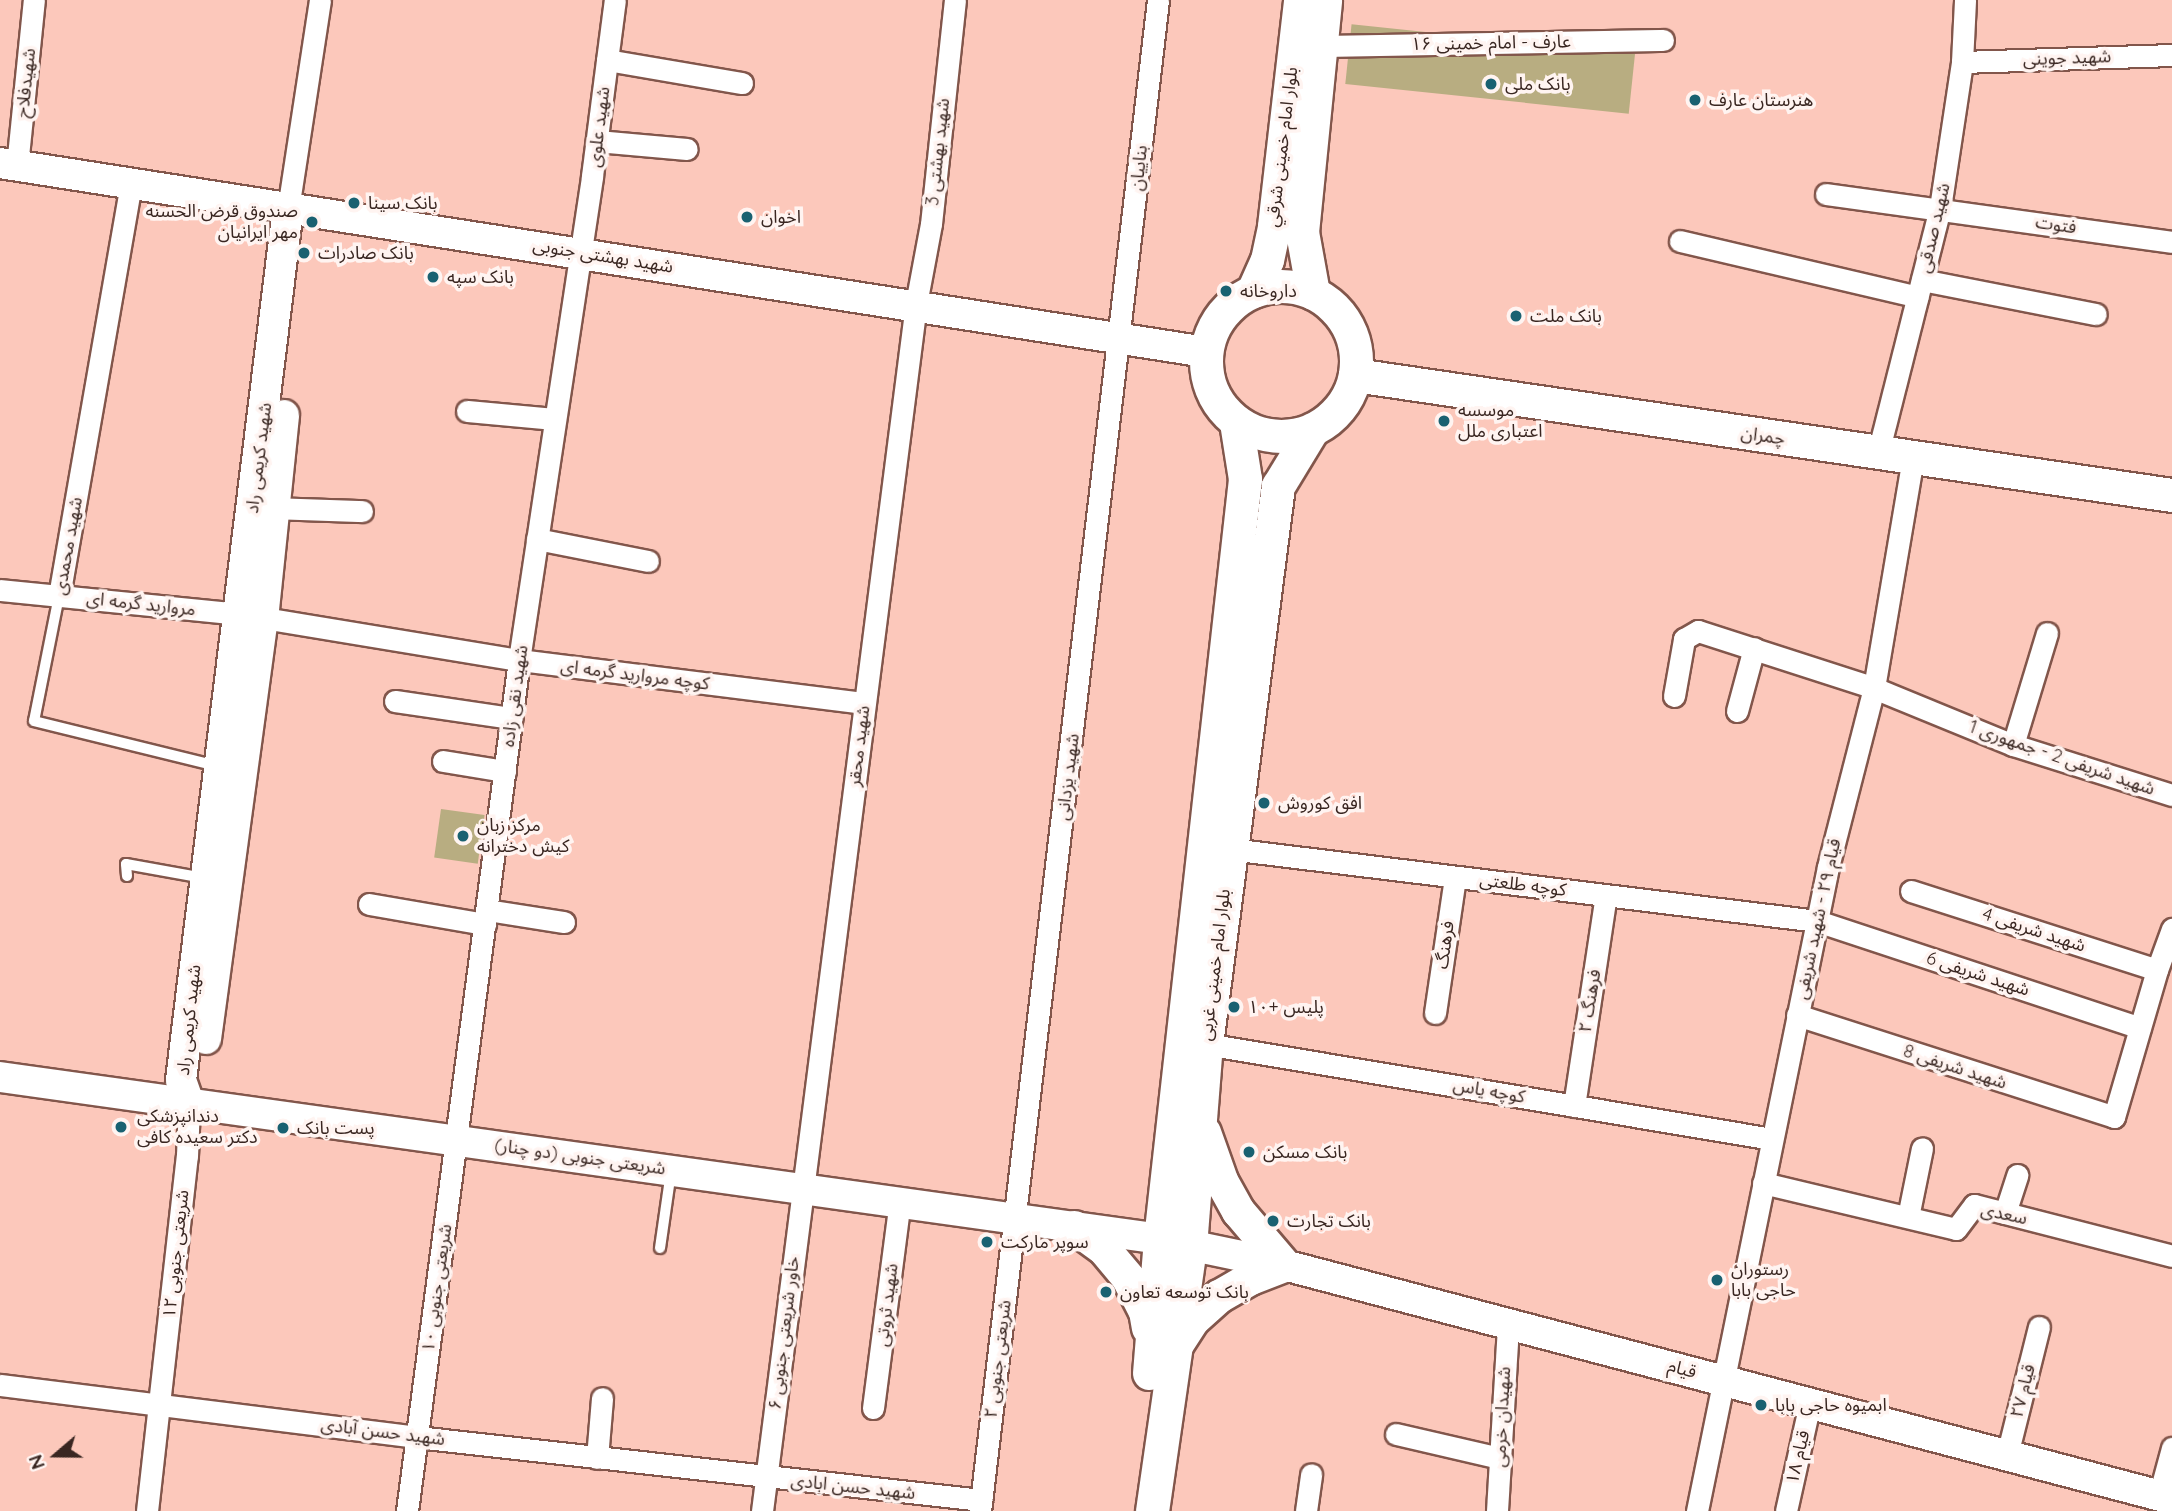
<!DOCTYPE html>
<meta charset="utf-8">
<style>
body{margin:0}
#map{position:relative;width:2172px;height:1511px;overflow:hidden;background:#fcc8bb;font-family:Quicksand,"Noto Sans Arabic",sans-serif}
div>[style]{position:absolute}
.building>*{inset:0;background:#b8ad81;transform-origin:0 0}
.roads{filter:drop-shadow(2px 0 #82564b) drop-shadow(-2px 0 #82564b) drop-shadow(0 2px #82564b) drop-shadow(0 -2px #82564b)}
.lane>*{height:10px;margin:-5px;padding:0 5px;transform-origin:5px;border-radius:5px;background:#fff}
.street>*{height:21px;margin:-10.5px;padding:0 10.5px;transform-origin:10.5px;border-radius:10.5px;background:#fff}
.secondary>*{height:30px;margin:-15px;padding:0 15px;transform-origin:15px;border-radius:15px;background:#fff}
.primary>*{height:33px;margin:-16.5px;padding:0 16.5px;transform-origin:16.5px;border-radius:16.5px;background:#fff}
.primary>.ring{margin:-16.5px;padding:0;box-sizing:content-box;background:none;border:33px solid #fff;border-radius:50%}
.dots>*{width:19px;height:19px;translate:-50% -50%;box-sizing:border-box;border:4px solid #fff4f1;border-radius:50%}
span{translate:-50% -50%;white-space:nowrap;text-align:center;line-height:1.15;-webkit-text-stroke:7px #fff4f1;paint-order:stroke}
.street-label{font-size:18px;color:#392621}
.poi-label{font-size:18px;color:#392621}
.left{translate:0 -50%;text-align:left}
.right{translate:-100% -50%;text-align:right}
.north{position:absolute;left:21px;top:1420px;width:70px;height:70px;-webkit-text-stroke:5px #fff4f1;paint-order:stroke;rotate:250deg;font-size:19px;font-weight:700;line-height:28px;text-align:center;color:#392621}
.north::after{content:'';display:block;margin:auto;width:24px;height:32px;background:#392621;clip-path:polygon(50% 0,100% 100%,50% 72%,0 100%)}
</style>
<div id="map">
<div class="building">
<div style="left:1635px;top:54px;width:60px;height:285px;rotate:96deg"></div>
<div style="left:441px;top:809px;width:44px;height:49px;rotate:8deg"></div>
</div>
<div class="roads">
<div class="lane">
<div style="left:59px;top:596px;width:127px;rotate:101.3deg"></div>
<div style="left:34px;top:721px;width:188px;rotate:13.8deg"></div>
<div style="left:127px;top:876px;width:12px;rotate:-95deg"></div>
<div style="left:126px;top:864px;width:79px;rotate:10.2deg"></div>
<div style="left:660px;top:1248px;width:77px;rotate:-81.8deg"></div>
</div>
<div class="street">
<div style="left:1320px;top:46px;width:343px;rotate:-1deg"></div>
<div style="left:607px;top:60px;width:137px;rotate:9.7deg"></div>
<div style="left:1962px;top:62px;width:210px;rotate:-1.9deg"></div>
<div style="left:597px;top:141px;width:90px;rotate:5.1deg"></div>
<div style="left:17px;top:166px;width:167px;rotate:-84.2deg"></div>
<div style="left:1826px;top:194px;width:349px;rotate:7.9deg"></div>
<div style="left:288px;top:209px;width:211px;rotate:-81.3deg"></div>
<div style="left:1680px;top:241px;width:244px;rotate:13.2deg"></div>
<div style="left:1922px;top:280px;width:177px;rotate:11.1deg"></div>
<div style="left:467px;top:411px;width:88px;rotate:5.2deg"></div>
<div style="left:1878px;top:453px;width:253px;rotate:-75.8deg"></div>
<div style="left:1940px;top:208px;width:148px;rotate:-81.4deg"></div>
<div style="left:1962px;top:62px;width:62px;rotate:-87.2deg"></div>
<div style="left:274px;top:508px;width:88px;rotate:2deg"></div>
<div style="left:537px;top:539px;width:113px;rotate:11.2deg"></div>
<div style="left:0;top:590px;width:241px;rotate:5.7deg"></div>
<div style="left:240px;top:614px;width:283px;rotate:9.4deg"></div>
<div style="left:519px;top:660px;width:348px;rotate:7.1deg"></div>
<div style="left:59px;top:596px;width:418px;rotate:-80.1deg"></div>
<div style="left:1674px;top:696px;width:58px;rotate:-80deg"></div>
<div style="left:1684px;top:639px;width:16px;rotate:-30deg"></div>
<div style="left:1698px;top:631px;width:185px;rotate:17.9deg"></div>
<div style="left:1874px;top:688px;width:150px;rotate:22.3deg"></div>
<div style="left:2013px;top:745px;width:167px;rotate:17.5deg"></div>
<div style="left:395px;top:701px;width:118px;rotate:8.3deg"></div>
<div style="left:1737px;top:711px;width:65px;rotate:-74.9deg"></div>
<div style="left:2013px;top:745px;width:117px;rotate:-73.1deg"></div>
<div style="left:443px;top:761px;width:63px;rotate:9.2deg"></div>
<div style="left:1230px;top:849px;width:591px;rotate:6.99deg"></div>
<div style="left:1817px;top:921px;width:340px;rotate:18.3deg"></div>
<div style="left:1911px;top:891px;width:258px;rotate:17.8deg"></div>
<div style="left:369px;top:904px;width:118px;rotate:9.8deg"></div>
<div style="left:487px;top:910px;width:78px;rotate:8.9deg"></div>
<div style="left:1435px;top:1013px;width:137px;rotate:-81.6deg"></div>
<div style="left:1797px;top:1015px;width:333px;rotate:17.8deg"></div>
<div style="left:2114px;top:1117px;width:153px;rotate:-73.7deg"></div>
<div style="left:2157px;top:970px;width:44px;rotate:-69.9deg"></div>
<div style="left:1206px;top:1044px;width:574px;rotate:9.53deg"></div>
<div style="left:1574px;top:1106px;width:213px;rotate:-81.4deg"></div>
<div style="left:1763px;top:1183px;width:198px;rotate:13.4deg"></div>
<div style="left:1956px;top:1229px;width:30px;rotate:-53deg"></div>
<div style="left:1974px;top:1205px;width:204px;rotate:14.4deg"></div>
<div style="left:2005px;top:1213px;width:40px;rotate:-72deg"></div>
<div style="left:1908px;top:1217px;width:70px;rotate:-78.5deg"></div>
<div style="left:0;top:1385px;width:420px;rotate:7.1deg"></div>
<div style="left:417px;top:1437px;width:568px;rotate:6.37deg"></div>
<div style="left:873px;top:1408px;width:209px;rotate:-82.6deg"></div>
<div style="left:1396px;top:1434px;width:107px;rotate:13deg"></div>
<div style="left:2007px;top:1455px;width:132px;rotate:-76deg"></div>
<div style="left:597px;top:1458px;width:60px;rotate:-85.2deg"></div>
<div style="left:2159px;top:1496px;width:50px;rotate:-74.8deg"></div>
<div style="left:147px;top:1511px;width:357px;rotate:-83.6deg"></div>
<div style="left:187px;top:1156px;width:53px;rotate:-87.8deg"></div>
<div style="left:407px;top:1511px;width:858px;rotate:-82.5deg"></div>
<div style="left:519px;top:660px;width:489px;rotate:-81.4deg"></div>
<div style="left:592px;top:176px;width:177px;rotate:-82.6deg"></div>
<div style="left:762px;top:1511px;width:1217px;rotate:-82.73deg"></div>
<div style="left:916px;top:304px;width:81px;rotate:-79.4deg"></div>
<div style="left:931px;top:224px;width:225px;rotate:-83.9deg"></div>
<div style="left:980px;top:1511px;width:1521px;rotate:-83.28deg"></div>
<div style="left:1306px;top:1511px;width:37px;rotate:-82deg"></div>
<div style="left:1497px;top:1511px;width:187px;rotate:-86.6deg"></div>
<div style="left:1697px;top:1511px;width:657px;rotate:-78.5deg"></div>
<div style="left:1828px;top:867px;width:185px;rotate:-75.6deg"></div>
<div style="left:1874px;top:688px;width:234px;rotate:-80.4deg"></div>
<div style="left:1786px;top:1511px;width:111px;rotate:-77.5deg"></div>
</div>
<div class="secondary">
<div style="left:0;top:163px;width:1221px;rotate:8.91deg"></div>
<div style="left:206px;top:1039px;width:424px;rotate:-82.3deg"></div>
<div style="left:263px;top:619px;width:205px;rotate:-84.1deg"></div>
<div style="left:0;top:1077px;width:1171px;rotate:7.95deg"></div>
<div style="left:1160px;top:1239px;width:127px;rotate:11.8deg"></div>
<div style="left:1284px;top:1265px;width:918px;rotate:14.76deg"></div>
<div style="left:189px;top:1103px;width:24px;rotate:-109deg"></div>
<div style="left:181px;top:1080px;width:878px;rotate:-83deg"></div>
</div>
<div class="primary">
<div class="ring" style="left:1206px;top:286px;width:117px;height:117px"></div>
<div style="left:1253px;top:291px;width:34px;rotate:-66deg"></div>
<div style="left:1267px;top:260px;width:35px;rotate:-78deg"></div>
<div style="left:1274px;top:226px;width:227px;rotate:-83.4deg"></div>
<div style="left:1313px;top:293px;width:62px;rotate:-100.2deg"></div>
<div style="left:1302px;top:232px;width:233px;rotate:-84.3deg"></div>
<div style="left:1355px;top:375px;width:826px;rotate:8.36deg"></div>
<div style="left:1074px;top:1227px;width:37px;rotate:36deg"></div>
<div style="left:1104px;top:1249px;width:38px;rotate:50deg"></div>
<div style="left:1128px;top:1278px;width:37px;rotate:63deg"></div>
<div style="left:1145px;top:1311px;width:17px;rotate:80deg"></div>
<div style="left:1176px;top:1345px;width:30px;rotate:-57deg"></div>
<div style="left:1192px;top:1320px;width:36px;rotate:-42deg"></div>
<div style="left:1219px;top:1296px;width:36px;rotate:-30deg"></div>
<div style="left:1250px;top:1278px;width:36px;rotate:-21deg"></div>
<div style="left:1284px;top:1265px;width:71px;rotate:-130.4deg"></div>
<div style="left:1238px;top:1211px;width:35px;rotate:-119deg"></div>
<div style="left:1221px;top:1180px;width:51px;rotate:-109.5deg"></div>
<div style="left:1149px;top:1373px;width:134px;rotate:-85.3deg"></div>
<div style="left:1160px;top:1239px;width:765px;rotate:-83.62deg"></div>
<div style="left:1245px;top:479px;width:58px;rotate:-99deg"></div>
<div style="left:1152px;top:1511px;width:268px;rotate:-81.8deg"></div>
<div style="left:1190px;top:1246px;width:203px;rotate:-85.5deg"></div>
<div style="left:1206px;top:1044px;width:563px;rotate:-82.65deg"></div>
<div style="left:1278px;top:486px;width:66px;rotate:-58.7deg"></div>
</div>
</div>
<div class="dots">
<div style="left:1491px;top:84px;background:#196171"></div>
<div style="left:1695px;top:100px;background:#196171"></div>
<div style="left:354px;top:203px;background:#196171"></div>
<div style="left:747px;top:217px;background:#196171"></div>
<div style="left:312px;top:222px;background:#196171"></div>
<div style="left:304px;top:253px;background:#196171"></div>
<div style="left:433px;top:277px;background:#196171"></div>
<div style="left:1226px;top:291px;background:#196171"></div>
<div style="left:1516px;top:316px;background:#196171"></div>
<div style="left:1444px;top:421px;background:#196171"></div>
<div style="left:1264px;top:803px;background:#196171"></div>
<div style="left:463px;top:836px;background:#196171"></div>
<div style="left:1234px;top:1007px;background:#196171"></div>
<div style="left:121px;top:1127px;background:#196171"></div>
<div style="left:283px;top:1128px;background:#196171"></div>
<div style="left:1249px;top:1152px;background:#196171"></div>
<div style="left:1273px;top:1221px;background:#196171"></div>
<div style="left:987px;top:1242px;background:#196171"></div>
<div style="left:1717px;top:1280px;background:#196171"></div>
<div style="left:1106px;top:1292px;background:#196171"></div>
<div style="left:1761px;top:1405px;background:#196171"></div>
</div>
<div class="street-label">
<span style="left:1491px;top:43px;rotate:-1deg">عارف - امام خمینی ۱۶</span>
<span style="left:2067px;top:58px;rotate:-2deg">شهید جوینی</span>
<span style="left:26px;top:83px;rotate:-84deg">شهیدفلاح</span>
<span style="left:599px;top:127px;rotate:-83deg">شهید علوی</span>
<span style="left:1282px;top:147px;rotate:-83deg">بلوار امام خمینی شرقي</span>
<span style="left:938px;top:152px;rotate:-84deg">شهید بهشتی 3</span>
<span style="left:1139px;top:168px;rotate:-84deg">بناییان</span>
<span style="left:2056px;top:225px;rotate:8deg">فتوت</span>
<span style="left:1934px;top:228px;rotate:-77deg">شهید صدقی</span>
<span style="left:603px;top:256px;rotate:9deg">شهید بهشتی جنوبی</span>
<span style="left:1763px;top:436px;rotate:8deg">چمران</span>
<span style="left:259px;top:458px;rotate:-83deg">شهید کریمی راد</span>
<span style="left:68px;top:546px;rotate:-80deg">شهید محمدی</span>
<span style="left:141px;top:604px;rotate:6deg">مروارید گرمه ای</span>
<span style="left:635px;top:675px;rotate:7deg">کوچه مروارید گرمه ای</span>
<span style="left:515px;top:696px;rotate:-82deg">شهید نقی زاده</span>
<span style="left:859px;top:746px;rotate:-83deg">شهید محقر</span>
<span style="left:2062px;top:758px;rotate:19deg">شهید شریفی 2 - جمهوری 1</span>
<span style="left:1068px;top:777px;rotate:-83deg">شهید یزدانی</span>
<span style="left:1523px;top:885px;rotate:7deg">کوچه طلعتی</span>
<span style="left:1818px;top:919px;rotate:-78deg">قیام ۲۹ - شهید شریفی</span>
<span style="left:2034px;top:930px;rotate:18deg">شهید شریفی 4</span>
<span style="left:1445px;top:945px;rotate:-82deg">فرهنگ</span>
<span style="left:1215px;top:965px;rotate:-83deg">بلوار امام خمینی غربی</span>
<span style="left:1978px;top:974px;rotate:18deg">شهید شریفی 6</span>
<span style="left:1590px;top:1001px;rotate:-81deg">فرهنگ ۲</span>
<span style="left:189px;top:1020px;rotate:-84deg">شهید کریمی راد</span>
<span style="left:1955px;top:1067px;rotate:18deg">شهید شریفی 8</span>
<span style="left:1489px;top:1091px;rotate:10deg">کوچه یاس</span>
<span style="left:580px;top:1157px;rotate:8deg">شریعتی جنوبی (دو چنار)</span>
<span style="left:2004px;top:1214px;rotate:12deg">سعدی</span>
<span style="left:176px;top:1254px;rotate:-84deg">شریعتی جنوبی ۱۲</span>
<span style="left:437px;top:1288px;rotate:-82deg">شریعتی جنوبی ۱۰</span>
<span style="left:887px;top:1305px;rotate:-83deg">شهید ثروتی</span>
<span style="left:784px;top:1333px;rotate:-83deg">خاور شریعتی جنوبی ۶</span>
<span style="left:998px;top:1359px;rotate:-83deg">شریعتی جنوبی ۲</span>
<span style="left:1682px;top:1369px;rotate:15deg">قیام</span>
<span style="left:2023px;top:1391px;rotate:-76deg">قیام ۲۷</span>
<span style="left:1502px;top:1417px;rotate:-87deg">شهیدان خرمی</span>
<span style="left:383px;top:1432px;rotate:7deg">شهید حسن آبادی</span>
<span style="left:1798px;top:1457px;rotate:-77deg">قیام ۱۸</span>
<span style="left:853px;top:1487px;rotate:6deg">شهید حسن ابادی</span>
</div>
<div class="poi-label">
<span class="left" style="left:1505px;top:84px">بانک ملی</span>
<span class="left" style="left:1709px;top:100px">هنرستان عارف</span>
<span class="left" style="left:368px;top:203px">بانک سینا</span>
<span class="right" style="left:298px;top:222px">صندوق قرض الحسنه<br>مهر ایرانیان</span>
<span class="left" style="left:761px;top:217px">اخوان</span>
<span class="left" style="left:318px;top:253px">بانک صادرات</span>
<span class="left" style="left:447px;top:277px">بانک سپه</span>
<span class="left" style="left:1240px;top:291px">داروخانه</span>
<span class="left" style="left:1530px;top:316px">بانک ملت</span>
<span class="left" style="left:1458px;top:421px">موسسه<br>اعتباری ملل</span>
<span class="left" style="left:1278px;top:803px">افق کوروش</span>
<span class="left" style="left:477px;top:836px">مرکز زبان<br>کیش دخترانه</span>
<span class="left" style="left:1248px;top:1007px">پلیس +۱۰</span>
<span class="left" style="left:137px;top:1127px">دندانپزشکی<br>دکتر سعیده کافی</span>
<span class="left" style="left:297px;top:1128px">پست بانک</span>
<span class="left" style="left:1263px;top:1152px">بانک مسکن</span>
<span class="left" style="left:1287px;top:1221px">بانک تجارت</span>
<span class="left" style="left:1001px;top:1242px">سوپر مارکت</span>
<span class="left" style="left:1731px;top:1280px">رستوران<br>حاجی بابا</span>
<span class="left" style="left:1120px;top:1292px">بانک توسعه تعاون</span>
<span class="left" style="left:1775px;top:1405px">ابمیوه حاجی بابا</span>
</div>
<div class="north">N</div>
</div>
